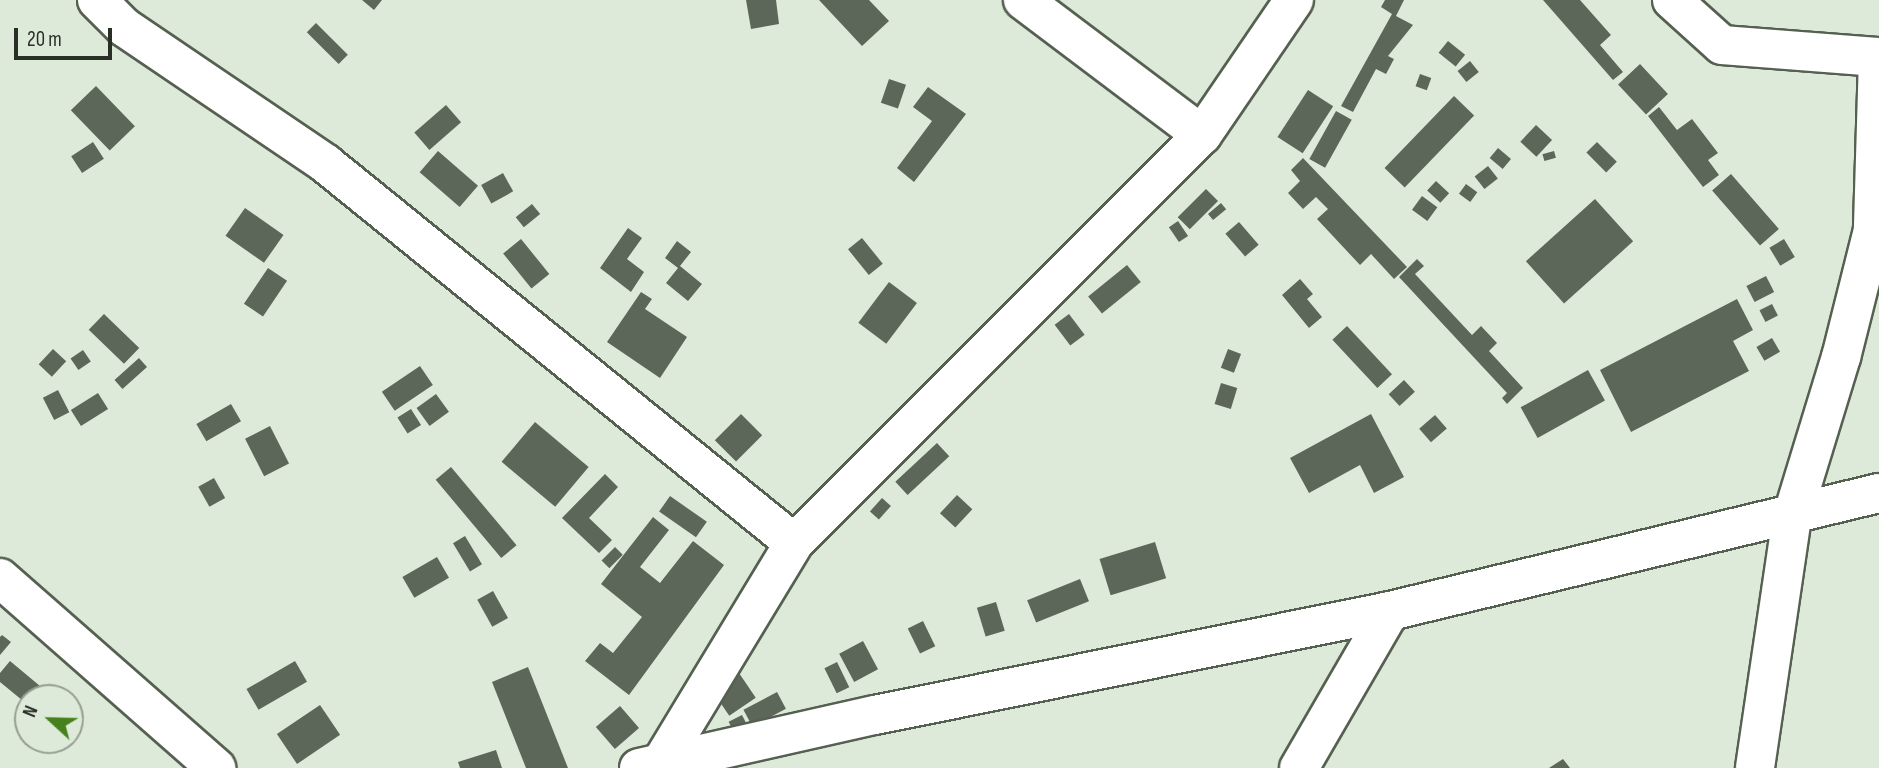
<!DOCTYPE html>
<style>
body{margin:0}
#map{position:relative;width:1879px;height:768px;overflow:hidden;background:#deead9;font-family:"Sofia Sans Condensed",sans-serif}
div>[style]{position:absolute}
.building>*{inset:0;background:#5d6759;transform-origin:0 0}
.roads{filter:drop-shadow(2px 0 #566051) drop-shadow(-2px 0 #566051) drop-shadow(0 2px #566051) drop-shadow(0 -2px #566051)}
.minor>*{height:38px;margin:-19px;padding:0 19px;transform-origin:19px;border-radius:19px;background:#fff}
span{translate:-50% -50%;white-space:nowrap;text-align:center;line-height:1.15;-webkit-text-stroke:7px #deead9;paint-order:stroke}
.north{position:absolute;left:14px;top:684px;width:70px;height:70px;box-sizing:border-box;background:#deead9;border:2px solid #969f92;border-radius:50%;rotate:292deg;font-size:19px;font-weight:700;line-height:28px;text-align:center;color:#292e27}
.north::after{content:'';display:block;margin:auto;width:24px;height:32px;background:#46811d;clip-path:polygon(50% 0,100% 100%,50% 72%,0 100%)}
.scale{position:absolute;left:14px;top:28px;width:98px;height:32px;box-sizing:border-box;border:4px solid #292e27;border-top:0;padding-left:9px;font-size:21px;line-height:24px;white-space:nowrap;color:#292e27;-webkit-text-stroke:5px #deead9;paint-order:stroke}
</style>
<div id="map">
<div class="building">
<div style="clip-path:polygon(362px 0,382px 0,374px 10px)"></div>
<div style="clip-path:polygon(746px 0,776px 0,779px 24px,751px 29px)"></div>
<div style="clip-path:polygon(819px 0,869px 0,889px 21px,862px 46px)"></div>
<div style="clip-path:polygon(1385px 0,1404px 0,1396px 16px,1413px 25px,1388px 56px,1394px 59px,1386px 74px,1376px 69px,1353px 112px,1341px 106px,1392px 14px,1381px 7px)"></div>
<div style="clip-path:polygon(1543px 0,1580px 0,1611px 35px,1600px 45px,1623px 72px,1613px 80px)"></div>
<div style="left:316px;top:23px;width:45px;height:13px;rotate:45deg"></div>
<div style="left:1448px;top:41px;width:22px;height:15px;rotate:39deg"></div>
<div style="left:1470px;top:61px;width:14px;height:16px;rotate:51deg"></div>
<div style="left:1640px;top:64px;width:41px;height:30px;rotate:47deg"></div>
<div style="left:1420px;top:74px;width:12px;height:13px;rotate:20deg"></div>
<div style="left:889px;top:79px;width:18px;height:25px;rotate:19deg"></div>
<div style="left:96px;top:86px;width:56px;height:35px;rotate:46deg"></div>
<div style="clip-path:polygon(928px 87px,966px 114px,914px 182px,897px 168px,932px 121px,913px 107px)"></div>
<div style="left:1308px;top:90px;width:30px;height:56px;rotate:33deg"></div>
<div style="left:1454px;top:96px;width:28px;height:100px;rotate:44deg"></div>
<div style="left:446px;top:105px;width:23px;height:42px;rotate:49deg"></div>
<div style="clip-path:polygon(1659px 107px,1677px 130px,1692px 119px,1718px 153px,1708px 160px,1719px 175px,1703px 187px,1648px 116px)"></div>
<div style="left:1336px;top:111px;width:18px;height:55px;rotate:29deg"></div>
<div style="left:1536px;top:125px;width:22px;height:23px;rotate:43deg"></div>
<div style="left:93px;top:142px;width:20px;height:26px;rotate:57deg"></div>
<div style="left:1597px;top:142px;width:28px;height:15px;rotate:45deg"></div>
<div style="left:1498px;top:148px;width:17px;height:13px;rotate:40deg"></div>
<div style="left:438px;top:151px;width:53px;height:28px;rotate:41deg"></div>
<div style="left:1554px;top:151px;width:7px;height:12px;rotate:74deg"></div>
<div style="clip-path:polygon(1303px 158px,1407px 267px,1394px 279px,1371px 254px,1360px 265px,1317px 219px,1328px 209px,1316px 197px,1303px 209px,1288px 193px,1300px 181px,1291px 170px)"></div>
<div style="left:1488px;top:166px;width:16px;height:17px;rotate:52deg"></div>
<div style="left:503px;top:173px;width:21px;height:25px;rotate:61deg"></div>
<div style="left:1731px;top:174px;width:73px;height:25px;rotate:49deg"></div>
<div style="left:1436px;top:181px;width:18px;height:13px;rotate:43deg"></div>
<div style="left:1466px;top:184px;width:14px;height:12px;rotate:36deg"></div>
<div style="left:1206px;top:189px;width:17px;height:40px;rotate:45deg"></div>
<div style="left:1422px;top:196px;width:19px;height:17px;rotate:36deg"></div>
<div style="left:1595px;top:199px;width:57px;height:93px;rotate:48deg"></div>
<div style="left:1221px;top:203px;width:8px;height:17px;rotate:50deg"></div>
<div style="left:532px;top:204px;width:13px;height:21px;rotate:51deg"></div>
<div style="left:245px;top:208px;width:47px;height:34px;rotate:35deg"></div>
<div style="left:1178px;top:221px;width:18px;height:11px;rotate:56deg"></div>
<div style="left:1239px;top:222px;width:30px;height:18px;rotate:49deg"></div>
<div style="clip-path:polygon(628px 228px,642px 238px,627px 259px,644px 272px,631px 292px,600px 268px)"></div>
<div style="left:862px;top:238px;width:33px;height:18px;rotate:51deg"></div>
<div style="left:521px;top:239px;width:45px;height:23px;rotate:51deg"></div>
<div style="left:1784px;top:239px;width:21px;height:17px;rotate:59deg"></div>
<div style="clip-path:polygon(677px 241px,691px 252px,680px 266px,702px 284px,688px 301px,666px 283px,678px 268px,665px 258px)"></div>
<div style="clip-path:polygon(1417px 259px,1424px 266px,1415px 274px,1472px 335px,1481px 326px,1497px 343px,1489px 351px,1523px 388px,1507px 404px,1502px 398px,1507px 393px,1399px 277px)"></div>
<div style="left:1127px;top:265px;width:22px;height:50px;rotate:51deg"></div>
<div style="left:268px;top:268px;width:23px;height:43px;rotate:34deg"></div>
<div style="left:1766px;top:276px;width:18px;height:22px;rotate:63deg"></div>
<div style="clip-path:polygon(1300px 279px,1313px 294px,1307px 299px,1322px 317px,1309px 328px,1282px 295px)"></div>
<div style="left:889px;top:282px;width:35px;height:51px;rotate:37deg"></div>
<div style="clip-path:polygon(641px 292px,652px 299px,645px 309px,687px 337px,660px 378px,607px 342px)"></div>
<div style="clip-path:polygon(1737px 299px,1753px 330px,1733px 341px,1749px 371px,1631px 432px,1600px 370px)"></div>
<div style="left:1772px;top:304px;width:13px;height:14px;rotate:63deg"></div>
<div style="left:104px;top:314px;width:49px;height:22px;rotate:44deg"></div>
<div style="left:1069px;top:314px;width:26px;height:18px;rotate:53deg"></div>
<div style="left:1347px;top:326px;width:66px;height:20px;rotate:47deg"></div>
<div style="left:1772px;top:338px;width:16px;height:18px;rotate:60deg"></div>
<div style="left:53px;top:349px;width:18px;height:21px;rotate:43deg"></div>
<div style="left:1228px;top:349px;width:14px;height:20px;rotate:21deg"></div>
<div style="left:83px;top:350px;width:14px;height:15px;rotate:56deg"></div>
<div style="left:139px;top:358px;width:12px;height:33px;rotate:48deg"></div>
<div style="left:420px;top:366px;width:23px;height:46px;rotate:56deg"></div>
<div style="left:1588px;top:370px;width:35px;height:77px;rotate:61deg"></div>
<div style="left:1404px;top:380px;width:16px;height:21px;rotate:47deg"></div>
<div style="left:1221px;top:383px;width:17px;height:22px;rotate:17deg"></div>
<div style="left:58px;top:390px;width:25px;height:17px;rotate:63deg"></div>
<div style="left:98px;top:393px;width:19px;height:32px;rotate:58deg"></div>
<div style="left:436px;top:394px;width:22px;height:24px;rotate:54deg"></div>
<div style="left:231px;top:404px;width:20px;height:40px;rotate:60deg"></div>
<div style="left:411px;top:409px;width:19px;height:16px;rotate:58deg"></div>
<div style="left:741px;top:414px;width:30px;height:37px;rotate:45deg"></div>
<div style="clip-path:polygon(1371px 414px,1404px 477px,1374px 493px,1360px 465px,1309px 493px,1290px 458px)"></div>
<div style="left:1435px;top:415px;width:18px;height:21px;rotate:49deg"></div>
<div style="left:535px;top:422px;width:70px;height:52px;rotate:40deg"></div>
<div style="left:270px;top:426px;width:42px;height:28px;rotate:63deg"></div>
<div style="left:937px;top:443px;width:18px;height:57px;rotate:47deg"></div>
<div style="left:451px;top:467px;width:102px;height:20px;rotate:50deg"></div>
<div style="clip-path:polygon(605px 474px,618px 487px,589px 518px,612px 540px,599px 553px,562px 518px)"></div>
<div style="left:214px;top:478px;width:23px;height:18px;rotate:61deg"></div>
<div style="left:957px;top:495px;width:21px;height:25px;rotate:43deg"></div>
<div style="left:670px;top:496px;width:45px;height:19px;rotate:35deg"></div>
<div style="left:882px;top:498px;width:12px;height:18px;rotate:42deg"></div>
<div style="clip-path:polygon(653px 517px,669px 530px,640px 567px,660px 583px,693px 541px,724px 565px,629px 695px,585px 661px,600px 643px,613px 653px,642px 617px,601px 584px)"></div>
<div style="left:465px;top:536px;width:33px;height:14px;rotate:59deg"></div>
<div style="left:1155px;top:542px;width:38px;height:58px;rotate:73deg"></div>
<div style="left:615px;top:547px;width:11px;height:19px;rotate:45deg"></div>
<div style="left:437px;top:557px;width:24px;height:40px;rotate:60deg"></div>
<div style="left:1080px;top:579px;width:24px;height:57px;rotate:68deg"></div>
<div style="left:493px;top:591px;width:31px;height:18px;rotate:61deg"></div>
<div style="left:996px;top:602px;width:30px;height:20px;rotate:73deg"></div>
<div style="left:923px;top:621px;width:28px;height:17px;rotate:64deg"></div>
<div style="clip-path:polygon(2px 635px,11px 642px,0 655px,0 637px)"></div>
<div style="left:863px;top:641px;width:32px;height:27px;rotate:62deg"></div>
<div style="clip-path:polygon(10px 661px,46px 691px,41px 698px,28px 698px,28px 705px,0 682px,0 673px)"></div>
<div style="left:295px;top:661px;width:24px;height:56px;rotate:60deg"></div>
<div style="left:837px;top:662px;width:28px;height:14px;rotate:64deg"></div>
<div style="clip-path:polygon(528px 667px,568px 768px,526px 768px,492px 682px)"></div>
<div style="left:739px;top:673px;width:30px;height:32px;rotate:56deg"></div>
<div style="left:777px;top:692px;width:19px;height:38px;rotate:62deg"></div>
<div style="left:320px;top:705px;width:36px;height:52px;rotate:56deg"></div>
<div style="left:620px;top:706px;width:29px;height:32px;rotate:49deg"></div>
<div style="left:742px;top:715px;width:22px;height:15px;rotate:63deg"></div>
<div style="clip-path:polygon(496px 750px,502px 768px,460px 768px,458px 762px)"></div>
<div style="clip-path:polygon(1563px 759px,1570px 768px,1549px 768px)"></div>
</div>
<div class="roads">
<div class="minor">
<div style="left:97px;top:0;width:38px;rotate:45deg"></div>
<div style="left:124px;top:27px;width:244px;rotate:34.1deg"></div>
<div style="left:326px;top:164px;width:602px;rotate:39deg"></div>
<div style="left:1023px;top:0;width:224px;rotate:37deg"></div>
<div style="left:1672px;top:0;width:67px;rotate:42deg"></div>
<div style="left:1722px;top:45px;width:156px;rotate:4.4deg"></div>
<div style="left:1878px;top:57px;width:173px;rotate:91.7deg"></div>
<div style="left:1873px;top:230px;width:131px;rotate:104.1deg"></div>
<div style="left:1841px;top:357px;width:167px;rotate:107deg"></div>
<div style="left:1792px;top:517px;width:254px;rotate:98.4deg"></div>
<div style="left:0;top:578px;width:288px;rotate:41.3deg"></div>
<div style="left:662px;top:761px;width:255px;rotate:-58.8deg"></div>
<div style="left:794px;top:543px;width:577px;rotate:-45deg"></div>
<div style="left:1202px;top:135px;width:163px;rotate:-55.7deg"></div>
<div style="left:639px;top:768px;width:242px;rotate:-12.7deg"></div>
<div style="left:875px;top:715px;width:525px;rotate:-11.42deg"></div>
<div style="left:1390px;top:611px;width:503px;rotate:-13.57deg"></div>
<div style="left:1299px;top:768px;width:181px;rotate:-59.9deg"></div>
</div>
</div>
<div class="north">N</div>
<div class="scale">20 m</div>
</div>
